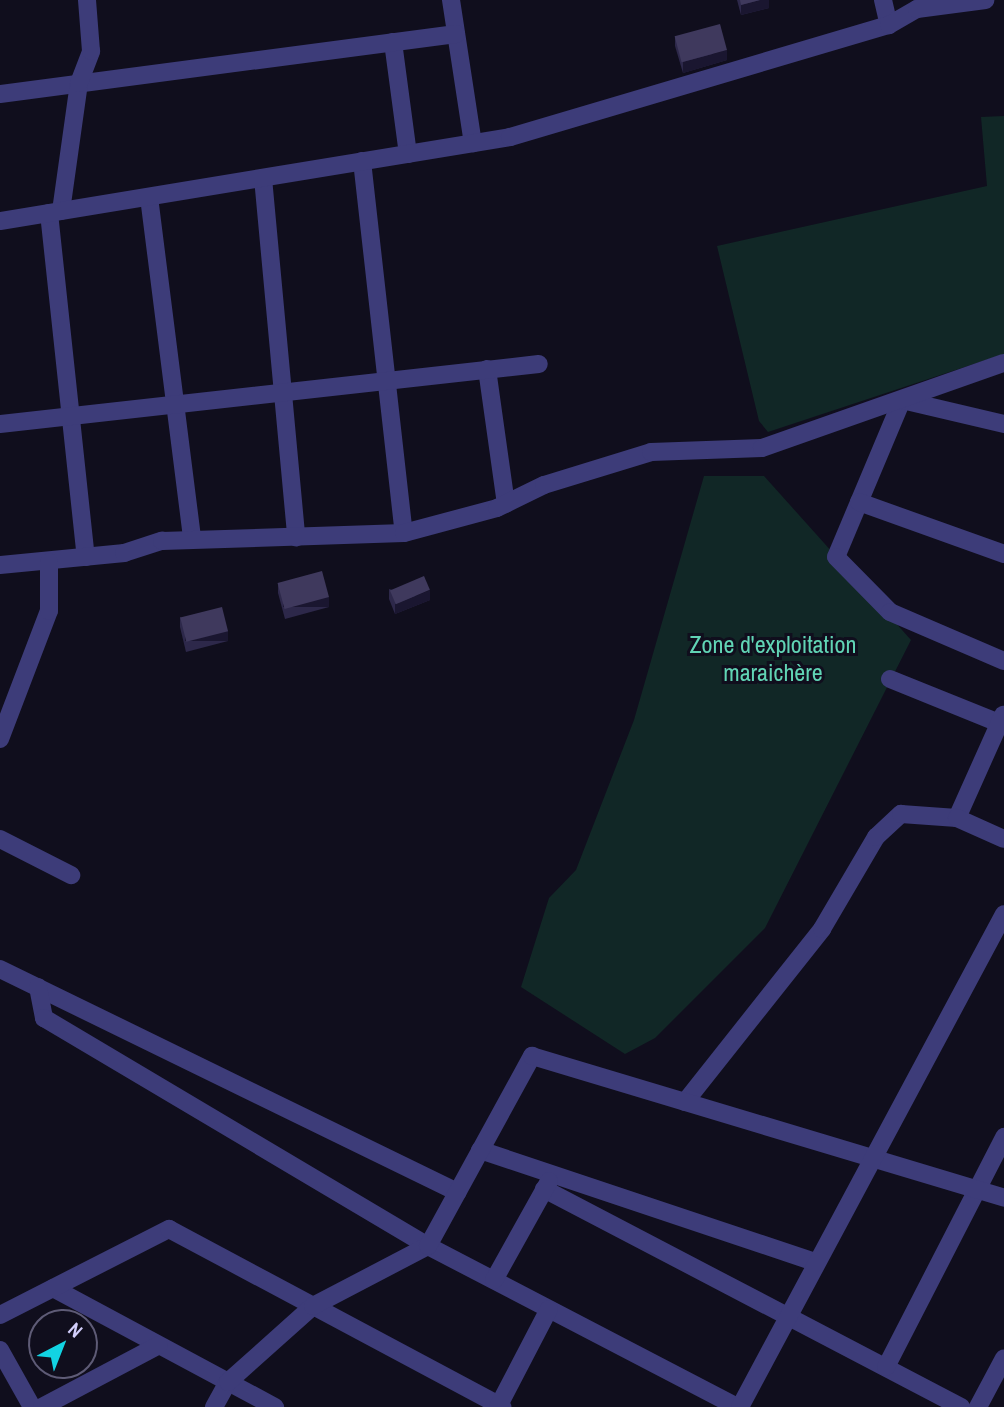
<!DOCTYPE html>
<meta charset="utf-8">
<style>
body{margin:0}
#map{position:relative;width:1004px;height:1407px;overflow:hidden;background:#100e1d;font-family:"Archivo Narrow",sans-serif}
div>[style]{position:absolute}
.green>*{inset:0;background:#112726}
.street>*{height:18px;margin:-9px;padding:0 9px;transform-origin:9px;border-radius:9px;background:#3d3c79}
.wall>*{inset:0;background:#2d284a}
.shaded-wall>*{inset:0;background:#1a1630;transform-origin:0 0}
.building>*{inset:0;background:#3f395d;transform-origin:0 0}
span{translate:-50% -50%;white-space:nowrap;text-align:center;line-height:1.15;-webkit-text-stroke:6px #100e1d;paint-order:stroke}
.park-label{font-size:24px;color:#61d4b5}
.north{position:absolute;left:28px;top:1309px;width:70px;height:70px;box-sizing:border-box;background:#100e1d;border:2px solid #5e5b76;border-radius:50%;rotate:42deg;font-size:19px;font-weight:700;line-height:28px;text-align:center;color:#d2cefb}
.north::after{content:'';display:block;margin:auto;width:24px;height:32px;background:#12d3e3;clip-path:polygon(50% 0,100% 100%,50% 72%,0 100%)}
</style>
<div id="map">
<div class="green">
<div style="clip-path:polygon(1004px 116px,1004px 354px,768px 432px,759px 421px,717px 246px,987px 186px,981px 117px)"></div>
<div style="clip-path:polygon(704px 476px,764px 476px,911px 640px,765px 928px,655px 1038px,625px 1054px,521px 987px,549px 898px,576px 870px,634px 720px)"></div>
</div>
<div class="street">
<div style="left:451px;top:0;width:145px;rotate:81.3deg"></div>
<div style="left:883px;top:0;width:26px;rotate:77deg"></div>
<div style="left:393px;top:42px;width:113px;rotate:82.4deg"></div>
<div style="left:0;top:94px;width:460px;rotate:-7.5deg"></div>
<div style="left:362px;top:161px;width:374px;rotate:83.6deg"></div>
<div style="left:263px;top:178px;width:361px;rotate:84.7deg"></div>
<div style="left:149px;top:197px;width:345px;rotate:82.8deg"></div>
<div style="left:61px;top:211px;width:129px;rotate:-82deg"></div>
<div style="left:79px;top:83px;width:34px;rotate:-69deg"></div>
<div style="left:91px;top:51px;width:51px;rotate:-94.5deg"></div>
<div style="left:49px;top:213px;width:346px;rotate:83.9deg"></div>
<div style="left:0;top:221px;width:517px;rotate:-9.35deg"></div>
<div style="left:510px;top:137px;width:395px;rotate:-16.5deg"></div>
<div style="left:889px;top:25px;width:32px;rotate:-30deg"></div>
<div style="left:917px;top:9px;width:69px;rotate:-7.5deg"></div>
<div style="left:487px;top:369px;width:136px;rotate:82deg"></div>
<div style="left:902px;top:400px;width:170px;rotate:112.8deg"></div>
<div style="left:836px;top:557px;width:77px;rotate:45.5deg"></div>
<div style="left:890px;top:612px;width:124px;rotate:23.3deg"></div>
<div style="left:902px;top:400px;width:105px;rotate:13.2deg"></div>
<div style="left:0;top:424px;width:542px;rotate:-6.35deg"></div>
<div style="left:859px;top:502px;width:154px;rotate:19.7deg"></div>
<div style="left:0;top:565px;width:125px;rotate:-5.5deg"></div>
<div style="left:124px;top:553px;width:40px;rotate:-18deg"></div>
<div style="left:162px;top:541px;width:242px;rotate:-1.9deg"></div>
<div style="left:404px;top:533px;width:96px;rotate:-15deg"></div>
<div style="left:497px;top:508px;width:52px;rotate:-26.1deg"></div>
<div style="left:544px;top:485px;width:112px;rotate:-17.1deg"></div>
<div style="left:651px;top:452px;width:111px;rotate:-2.1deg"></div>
<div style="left:762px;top:448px;width:256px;rotate:-19.4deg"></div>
<div style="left:890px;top:679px;width:123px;rotate:22deg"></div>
<div style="left:0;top:739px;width:137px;rotate:-69.1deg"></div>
<div style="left:49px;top:611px;width:49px;rotate:-90deg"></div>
<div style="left:957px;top:818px;width:113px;rotate:-65.9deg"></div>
<div style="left:0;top:839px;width:80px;rotate:26.9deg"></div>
<div style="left:0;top:969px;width:509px;rotate:26.01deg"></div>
<div style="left:38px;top:987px;width:32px;rotate:79deg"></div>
<div style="left:44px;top:1018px;width:447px;rotate:30.7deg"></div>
<div style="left:428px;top:1246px;width:348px;rotate:27.5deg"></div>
<div style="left:685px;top:1102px;width:221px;rotate:-51.6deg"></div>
<div style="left:822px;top:929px;width:107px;rotate:-59.6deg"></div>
<div style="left:876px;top:837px;width:34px;rotate:-43deg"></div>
<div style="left:901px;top:814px;width:56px;rotate:4.1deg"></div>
<div style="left:957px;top:818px;width:51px;rotate:24.1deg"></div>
<div style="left:480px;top:1150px;width:355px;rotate:18.5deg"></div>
<div style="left:544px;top:1189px;width:471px;rotate:27.6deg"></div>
<div style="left:494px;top:1280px;width:113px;rotate:-60.9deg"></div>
<div style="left:53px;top:1288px;width:252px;rotate:28.2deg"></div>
<div style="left:0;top:1315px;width:190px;rotate:-27deg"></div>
<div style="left:169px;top:1229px;width:378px;rotate:28.1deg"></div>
<div style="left:0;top:1350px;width:65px;rotate:60.7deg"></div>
<div style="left:886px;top:1367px;width:259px;rotate:-62.8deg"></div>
<div style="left:42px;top:1407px;width:132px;rotate:-27.9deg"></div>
<div style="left:214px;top:1407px;width:29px;rotate:-61deg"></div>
<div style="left:228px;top:1382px;width:114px;rotate:-41.8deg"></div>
<div style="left:313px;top:1306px;width:130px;rotate:-27.6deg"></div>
<div style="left:428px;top:1246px;width:217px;rotate:-61.3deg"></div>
<div style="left:532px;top:1056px;width:493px;rotate:16.7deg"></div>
<div style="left:498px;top:1407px;width:110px;rotate:-62.5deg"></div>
<div style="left:740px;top:1407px;width:559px;rotate:-61.83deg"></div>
<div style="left:978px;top:1407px;width:55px;rotate:-62deg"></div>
</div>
<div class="wall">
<div style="clip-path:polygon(737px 0,769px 0,769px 8px,741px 15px)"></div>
<div style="clip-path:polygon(675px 36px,727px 60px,683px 73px,675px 46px)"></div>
<div style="clip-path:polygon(278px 583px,329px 607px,285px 619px,278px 593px)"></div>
<div style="clip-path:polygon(389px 589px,430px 600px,395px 614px,389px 599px)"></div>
<div style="clip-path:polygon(180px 617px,228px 641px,186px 652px,180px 627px)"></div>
</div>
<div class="shaded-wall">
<div style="clip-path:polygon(760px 0,769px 0,769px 8px,741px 15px,741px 5px)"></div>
<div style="clip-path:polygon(727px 50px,727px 60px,683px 73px,683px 62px)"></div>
<div style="clip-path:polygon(430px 590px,430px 600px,395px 614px,395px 604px)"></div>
<div style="left:329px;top:597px;width:10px;height:46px;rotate:90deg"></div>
<div style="left:228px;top:631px;width:10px;height:43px;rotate:90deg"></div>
</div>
<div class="building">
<div style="clip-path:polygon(740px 0,760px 0,741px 5px)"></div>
<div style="left:720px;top:24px;width:27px;height:47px;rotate:75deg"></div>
<div style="left:322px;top:571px;width:27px;height:46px;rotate:75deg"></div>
<div style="left:424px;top:576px;width:15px;height:37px;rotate:67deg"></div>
<div style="left:222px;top:607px;width:25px;height:43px;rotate:76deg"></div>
</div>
<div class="park-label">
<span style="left:773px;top:659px">Zone d'exploitation<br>maraichère</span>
</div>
<div class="north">N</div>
</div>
